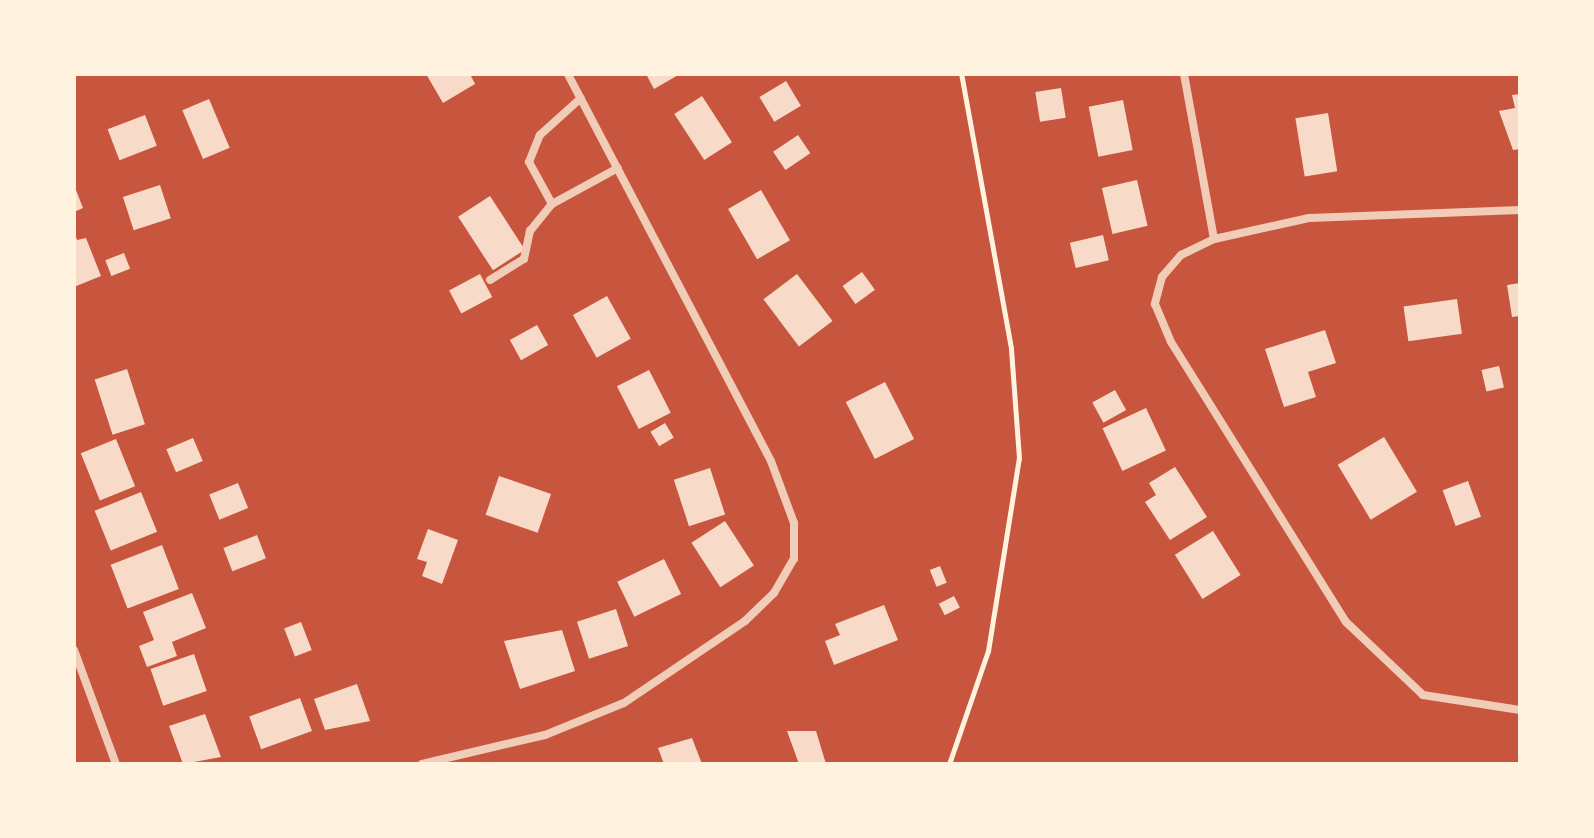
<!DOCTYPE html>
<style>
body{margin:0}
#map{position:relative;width:1594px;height:838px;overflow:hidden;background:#c8553d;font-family:Raleway,sans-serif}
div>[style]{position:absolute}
.building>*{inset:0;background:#f7dbc8;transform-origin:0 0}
.path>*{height:5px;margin:-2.5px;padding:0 2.5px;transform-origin:2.5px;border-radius:2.5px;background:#fff3e0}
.minor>*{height:8px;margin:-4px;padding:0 4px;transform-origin:4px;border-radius:4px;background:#f1ccb7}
span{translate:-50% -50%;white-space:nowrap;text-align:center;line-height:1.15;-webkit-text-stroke:6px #fff3e0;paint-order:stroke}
.frame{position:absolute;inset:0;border:76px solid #fff3e0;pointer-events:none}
</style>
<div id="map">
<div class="building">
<div style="clip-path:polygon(426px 74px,470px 74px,475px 84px,443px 103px)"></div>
<div style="clip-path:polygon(646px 74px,680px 74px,654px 89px)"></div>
<div style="left:786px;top:81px;width:29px;height:31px;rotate:59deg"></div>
<div style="left:1061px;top:88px;width:30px;height:26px;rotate:81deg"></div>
<div style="clip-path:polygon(1520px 94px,1520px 149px,1513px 150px,1499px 111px,1515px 108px,1512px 95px)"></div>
<div style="left:702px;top:96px;width:55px;height:33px;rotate:57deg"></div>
<div style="left:209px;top:99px;width:53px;height:29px;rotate:67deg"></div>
<div style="left:1123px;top:100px;width:51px;height:35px;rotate:79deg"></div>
<div style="left:1328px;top:113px;width:59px;height:33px;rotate:81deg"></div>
<div style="left:145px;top:115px;width:33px;height:40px;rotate:69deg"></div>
<div style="left:798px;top:135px;width:22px;height:30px;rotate:56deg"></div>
<div style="left:1137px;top:180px;width:47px;height:36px;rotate:77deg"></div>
<div style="clip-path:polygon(74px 185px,83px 208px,74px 212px)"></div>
<div style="left:160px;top:185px;width:35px;height:39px;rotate:72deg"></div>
<div style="left:761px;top:190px;width:58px;height:38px;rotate:60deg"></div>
<div style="left:490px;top:196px;width:64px;height:38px;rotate:57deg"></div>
<div style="clip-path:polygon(74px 231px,77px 240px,86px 238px,101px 276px,74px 287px)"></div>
<div style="left:1103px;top:235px;width:26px;height:34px;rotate:77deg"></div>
<div style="left:124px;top:253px;width:17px;height:20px;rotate:69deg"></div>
<div style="left:862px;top:272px;width:22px;height:24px;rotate:54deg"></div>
<div style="left:480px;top:274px;width:26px;height:35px;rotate:62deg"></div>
<div style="left:797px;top:274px;width:59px;height:42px;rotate:53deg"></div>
<div style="clip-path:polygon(1520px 283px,1520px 316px,1512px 317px,1507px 285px)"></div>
<div style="left:607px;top:296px;width:49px;height:39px;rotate:61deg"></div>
<div style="left:1457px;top:299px;width:35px;height:54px;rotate:82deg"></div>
<div style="left:537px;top:325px;width:23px;height:31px;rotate:61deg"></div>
<div style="clip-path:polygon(1325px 330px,1336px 363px,1308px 372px,1316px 397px,1284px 407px,1265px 349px)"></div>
<div style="left:1499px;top:366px;width:22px;height:18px;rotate:77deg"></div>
<div style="left:127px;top:369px;width:58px;height:34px;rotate:72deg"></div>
<div style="left:649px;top:370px;width:48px;height:36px;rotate:63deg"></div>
<div style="left:885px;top:382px;width:64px;height:44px;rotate:63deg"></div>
<div style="left:1115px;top:390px;width:23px;height:26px;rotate:61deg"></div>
<div style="left:1146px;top:408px;width:47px;height:48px;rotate:65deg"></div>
<div style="left:665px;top:423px;width:17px;height:17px;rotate:59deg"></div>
<div style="left:1384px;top:437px;width:64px;height:54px;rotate:59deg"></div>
<div style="left:193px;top:438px;width:25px;height:29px;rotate:67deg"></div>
<div style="left:116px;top:439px;width:51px;height:38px;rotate:68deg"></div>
<div style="clip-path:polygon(1175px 467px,1207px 517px,1170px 540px,1145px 502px,1156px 495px,1149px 483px)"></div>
<div style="left:710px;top:468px;width:49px;height:38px;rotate:72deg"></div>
<div style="left:499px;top:476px;width:55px;height:41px;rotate:19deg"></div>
<div style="left:1468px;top:481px;width:38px;height:27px;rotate:70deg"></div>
<div style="left:238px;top:483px;width:27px;height:31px;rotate:68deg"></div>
<div style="left:141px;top:492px;width:43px;height:50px;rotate:68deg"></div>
<div style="left:725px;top:521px;width:53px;height:40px;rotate:57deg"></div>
<div style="clip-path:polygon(428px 529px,458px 540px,442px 584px,422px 576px,427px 562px,417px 559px)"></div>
<div style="left:1213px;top:531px;width:52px;height:45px;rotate:58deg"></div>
<div style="left:257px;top:535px;width:25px;height:36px;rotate:69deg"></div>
<div style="left:162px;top:545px;width:47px;height:55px;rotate:69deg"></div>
<div style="left:664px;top:559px;width:39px;height:52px;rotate:64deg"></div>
<div style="left:940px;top:566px;width:18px;height:11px;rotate:68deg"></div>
<div style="clip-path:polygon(192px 593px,206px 628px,172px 642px,177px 656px,147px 667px,139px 646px,154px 640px,143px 612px)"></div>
<div style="left:954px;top:596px;width:13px;height:17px;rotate:63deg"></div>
<div style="clip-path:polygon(884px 605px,898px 640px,834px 665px,825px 641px,840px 635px,835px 624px)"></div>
<div style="left:616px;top:609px;width:39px;height:41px;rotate:72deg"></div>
<div style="left:301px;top:622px;width:30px;height:18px;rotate:69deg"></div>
<div style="clip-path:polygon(562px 630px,575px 671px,520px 689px,504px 641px)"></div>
<div style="left:194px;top:654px;width:39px;height:46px;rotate:71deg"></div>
<div style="clip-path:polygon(357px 684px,370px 721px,325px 730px,314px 699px)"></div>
<div style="left:300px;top:698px;width:35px;height:54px;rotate:70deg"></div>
<div style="clip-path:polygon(205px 714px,221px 757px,183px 764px,169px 726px)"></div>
<div style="clip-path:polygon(787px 731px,816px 731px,826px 764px,799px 764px)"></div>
<div style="clip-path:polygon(692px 738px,702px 764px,664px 764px,658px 748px)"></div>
</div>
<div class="path">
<div style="left:949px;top:764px;width:120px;rotate:-71deg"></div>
<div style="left:988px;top:651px;width:195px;rotate:-80.9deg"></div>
<div style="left:1019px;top:458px;width:110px;rotate:-94.2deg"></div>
<div style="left:1011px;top:348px;width:279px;rotate:-100.3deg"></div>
</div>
<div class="minor">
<div style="left:1184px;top:74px;width:168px;rotate:79.7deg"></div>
<div style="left:552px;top:204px;width:48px;rotate:-118.7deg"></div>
<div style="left:529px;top:162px;width:29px;rotate:-68deg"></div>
<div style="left:540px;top:135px;width:55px;rotate:-42.1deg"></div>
<div style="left:1520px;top:210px;width:211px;rotate:177.8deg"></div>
<div style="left:1309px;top:218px;width:97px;rotate:167.5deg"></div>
<div style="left:1214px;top:239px;width:37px;rotate:154deg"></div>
<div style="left:1181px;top:255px;width:29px;rotate:131deg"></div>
<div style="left:1162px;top:277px;width:28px;rotate:105deg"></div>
<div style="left:1155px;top:304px;width:41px;rotate:67.2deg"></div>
<div style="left:1171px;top:342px;width:330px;rotate:58deg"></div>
<div style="left:1346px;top:622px;width:106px;rotate:43.5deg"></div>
<div style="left:1423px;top:695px;width:98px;rotate:8.8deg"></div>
<div style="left:490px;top:280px;width:40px;rotate:-32deg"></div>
<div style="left:524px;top:259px;width:29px;rotate:-78deg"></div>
<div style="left:530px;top:231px;width:35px;rotate:-51deg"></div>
<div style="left:552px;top:204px;width:75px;rotate:-28.6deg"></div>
<div style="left:74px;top:650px;width:121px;rotate:69.8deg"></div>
<div style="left:422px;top:764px;width:126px;rotate:-13.3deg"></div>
<div style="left:545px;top:735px;width:85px;rotate:-22.1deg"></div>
<div style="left:624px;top:703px;width:146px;rotate:-34.1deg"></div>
<div style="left:745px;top:621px;width:40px;rotate:-44deg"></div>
<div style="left:774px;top:593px;width:39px;rotate:-60deg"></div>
<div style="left:794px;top:559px;width:36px;rotate:-90deg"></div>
<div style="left:794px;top:523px;width:66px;rotate:-110.4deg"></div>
<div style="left:771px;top:461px;width:437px;rotate:-117.7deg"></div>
</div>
<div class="frame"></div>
</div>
